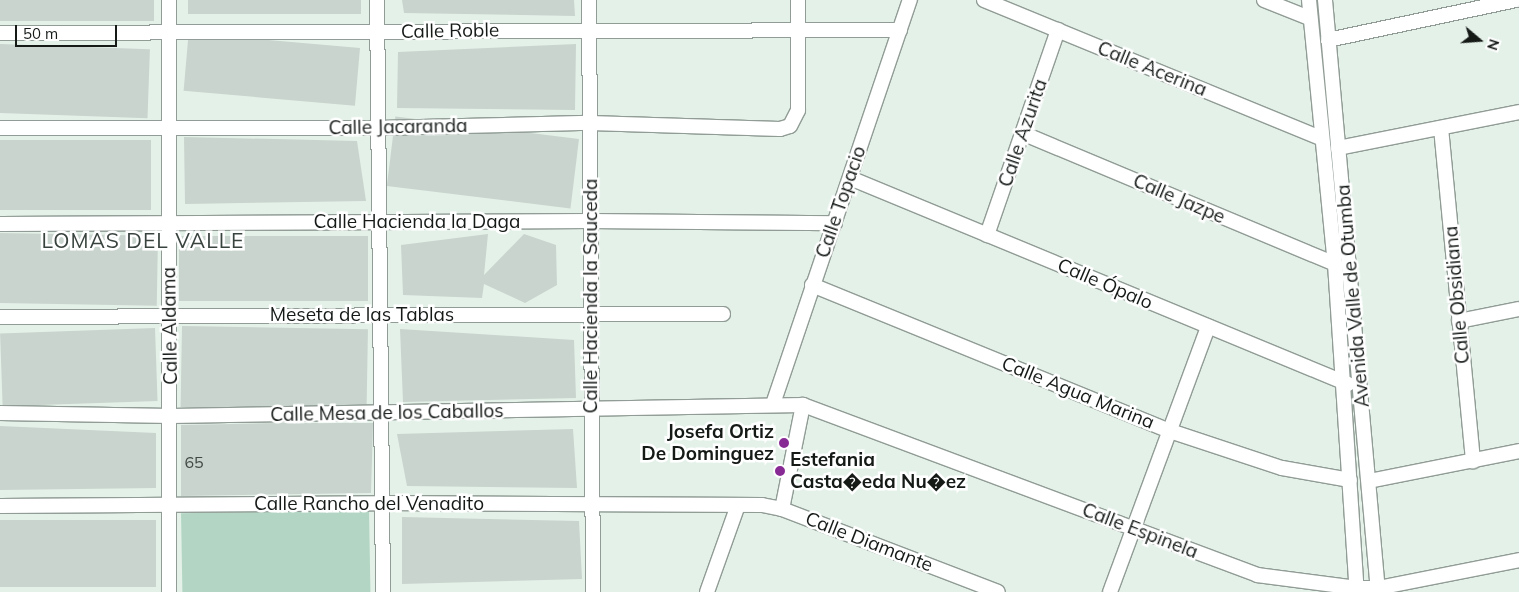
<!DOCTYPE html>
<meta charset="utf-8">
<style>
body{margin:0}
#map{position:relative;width:1519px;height:592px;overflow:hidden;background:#e4f1e9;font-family:Mulish,sans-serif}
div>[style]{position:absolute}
.green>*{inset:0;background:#b2d6c3;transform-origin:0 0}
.building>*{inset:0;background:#c8d4cd;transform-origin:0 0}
.roads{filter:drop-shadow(1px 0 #909c95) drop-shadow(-1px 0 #909c95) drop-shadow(0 1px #909c95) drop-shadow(0 -1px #909c95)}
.minor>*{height:14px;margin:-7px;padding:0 7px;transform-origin:7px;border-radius:7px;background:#fff}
.dots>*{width:14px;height:14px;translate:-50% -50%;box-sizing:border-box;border:2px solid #fff;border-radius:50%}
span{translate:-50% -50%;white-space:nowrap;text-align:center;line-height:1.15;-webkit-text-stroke:5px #fff;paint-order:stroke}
.number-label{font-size:16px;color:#424844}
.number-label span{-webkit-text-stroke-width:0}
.street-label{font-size:19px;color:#151a17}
.poi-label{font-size:19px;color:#151a17;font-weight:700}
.right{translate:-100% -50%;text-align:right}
.left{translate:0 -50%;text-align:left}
.quarter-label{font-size:21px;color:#39433e;letter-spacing:1px}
.north{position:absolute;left:1454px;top:15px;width:50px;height:50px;-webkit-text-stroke:4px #fff;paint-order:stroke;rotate:108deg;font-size:14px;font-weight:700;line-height:20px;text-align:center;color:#151a17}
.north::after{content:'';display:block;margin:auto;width:18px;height:22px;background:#151a17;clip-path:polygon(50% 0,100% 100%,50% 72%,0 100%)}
.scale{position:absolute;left:15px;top:25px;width:102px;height:22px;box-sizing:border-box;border:2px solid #151a17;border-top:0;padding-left:6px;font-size:15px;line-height:18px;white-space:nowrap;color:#151a17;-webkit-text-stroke:4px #fff;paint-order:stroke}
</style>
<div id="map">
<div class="green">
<div style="left:369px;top:510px;width:82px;height:188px;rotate:89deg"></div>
</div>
<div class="building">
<div style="left:0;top:0;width:154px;height:21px"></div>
<div style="left:188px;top:0;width:173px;height:14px"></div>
<div style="clip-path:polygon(402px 0,574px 0,575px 16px,404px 13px)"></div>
<div style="left:0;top:44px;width:150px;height:69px;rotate:2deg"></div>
<div style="clip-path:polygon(576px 44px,575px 110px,397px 108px,398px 52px)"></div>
<div style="left:360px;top:48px;width:58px;height:172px;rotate:95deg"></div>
<div style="clip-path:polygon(184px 137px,357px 141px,366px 201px,185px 204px)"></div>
<div style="left:579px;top:139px;width:70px;height:185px;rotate:97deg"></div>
<div style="left:0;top:140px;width:151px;height:70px"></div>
<div style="left:0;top:233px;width:158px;height:70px;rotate:1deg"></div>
<div style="clip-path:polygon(488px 234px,484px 275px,524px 234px,556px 245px,557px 285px,525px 303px,484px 284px,482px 298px,403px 295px,401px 245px)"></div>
<div style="left:179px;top:236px;width:189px;height:65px"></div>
<div style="left:182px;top:326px;width:186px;height:81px;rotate:1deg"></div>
<div style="left:155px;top:328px;width:73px;height:155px;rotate:88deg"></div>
<div style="clip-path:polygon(400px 329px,574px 340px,576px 398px,403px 402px)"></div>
<div style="clip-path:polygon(275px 423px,373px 423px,371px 493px,181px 496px,181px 425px)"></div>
<div style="clip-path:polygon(0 426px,156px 433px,156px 488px,0 490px)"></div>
<div style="clip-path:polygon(573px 429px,577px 488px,407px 486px,397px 434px)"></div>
<div style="clip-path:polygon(402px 517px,579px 521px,582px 579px,402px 584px)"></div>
<div style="left:0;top:520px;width:156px;height:67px"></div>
</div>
<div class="roads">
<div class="minor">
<div style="left:169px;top:0;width:592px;rotate:90deg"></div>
<div style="left:377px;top:0;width:592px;rotate:89.42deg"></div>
<div style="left:589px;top:0;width:592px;rotate:89.61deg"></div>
<div style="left:984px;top:0;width:363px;rotate:22.3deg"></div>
<div style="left:1264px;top:0;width:48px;rotate:21.8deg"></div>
<div style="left:1309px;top:0;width:265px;rotate:84.4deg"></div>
<div style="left:1335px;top:264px;width:329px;rotate:86.2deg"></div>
<div style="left:1325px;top:0;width:594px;rotate:84.88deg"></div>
<div style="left:0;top:33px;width:900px;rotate:-0.19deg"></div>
<div style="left:1328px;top:40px;width:192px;rotate:-12deg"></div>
<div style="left:0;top:128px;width:378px"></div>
<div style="left:378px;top:128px;width:212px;rotate:-1.4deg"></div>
<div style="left:590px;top:123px;width:190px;rotate:1.8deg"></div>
<div style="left:780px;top:129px;width:10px;rotate:-17deg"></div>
<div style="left:790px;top:126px;width:18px;rotate:-63deg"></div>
<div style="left:798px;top:110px;width:110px;rotate:-90deg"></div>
<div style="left:1441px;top:128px;width:335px;rotate:84.5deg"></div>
<div style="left:1022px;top:133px;width:339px;rotate:22.7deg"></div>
<div style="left:1338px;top:148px;width:185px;rotate:-11.2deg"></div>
<div style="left:850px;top:178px;width:539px;rotate:22.47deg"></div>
<div style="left:0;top:224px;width:590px;rotate:-0.29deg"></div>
<div style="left:590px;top:221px;width:245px;rotate:0.5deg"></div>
<div style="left:987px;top:235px;width:217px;rotate:-70.9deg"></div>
<div style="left:812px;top:285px;width:387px;rotate:22.2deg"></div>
<div style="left:1170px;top:431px;width:118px;rotate:18.3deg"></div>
<div style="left:1282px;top:468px;width:69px;rotate:10deg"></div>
<div style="left:0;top:317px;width:723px;rotate:-0.24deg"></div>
<div style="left:1459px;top:321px;width:61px;rotate:-11.3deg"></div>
<div style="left:773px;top:404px;width:427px;rotate:-71.3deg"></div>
<div style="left:0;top:413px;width:171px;rotate:1deg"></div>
<div style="left:171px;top:416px;width:632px;rotate:-1deg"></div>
<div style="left:803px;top:405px;width:485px;rotate:20.5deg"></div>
<div style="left:1257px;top:575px;width:101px;rotate:7.4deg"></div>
<div style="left:1357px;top:588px;width:21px"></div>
<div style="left:1378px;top:588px;width:144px;rotate:-11.2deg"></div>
<div style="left:1369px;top:481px;width:153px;rotate:-11.3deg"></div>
<div style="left:0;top:506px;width:382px;rotate:-0.4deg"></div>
<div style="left:382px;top:503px;width:380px;rotate:0.3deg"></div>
<div style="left:762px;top:505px;width:20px;rotate:11deg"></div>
<div style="left:782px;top:509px;width:231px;rotate:21deg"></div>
<div style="left:782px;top:509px;width:106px;rotate:-78.6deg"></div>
<div style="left:707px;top:592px;width:92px;rotate:-70.4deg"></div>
<div style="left:1110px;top:592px;width:283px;rotate:-69.7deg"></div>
</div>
</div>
<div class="dots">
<div style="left:784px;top:443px;background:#872a94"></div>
<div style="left:780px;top:471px;background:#872a94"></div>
</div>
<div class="number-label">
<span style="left:194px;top:462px">65</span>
</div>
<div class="street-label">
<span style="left:450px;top:31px;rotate:-1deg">Calle Roble</span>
<span style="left:1152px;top:69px;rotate:22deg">Calle Acerina</span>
<span style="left:398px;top:127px;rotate:-1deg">Calle Jacaranda</span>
<span style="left:1023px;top:133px;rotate:-71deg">Calle Azurita</span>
<span style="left:1179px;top:199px;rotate:23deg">Calle Jazpe</span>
<span style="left:841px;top:202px;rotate:-71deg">Calle Topacio</span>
<span style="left:417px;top:222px">Calle Hacienda la Daga</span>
<span style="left:1105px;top:284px;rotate:23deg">Calle Ópalo</span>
<span style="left:1457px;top:295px;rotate:-95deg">Calle Obsidiana</span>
<span style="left:591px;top:296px;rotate:-90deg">Calle Hacienda la Sauceda</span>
<span style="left:1353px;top:296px;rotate:-95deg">Avenida Valle de Otumba</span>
<span style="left:362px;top:315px">Meseta de las Tablas</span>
<span style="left:170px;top:326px;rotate:-91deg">Calle Aldama</span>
<span style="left:1078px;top:393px;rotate:22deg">Calle Agua Marina</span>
<span style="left:387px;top:413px;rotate:-1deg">Calle Mesa de los Caballos</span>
<span style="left:369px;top:504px">Calle Rancho del Venadito</span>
<span style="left:1140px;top:531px;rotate:21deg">Calle Espinela</span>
<span style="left:869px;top:542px;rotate:21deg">Calle Diamante</span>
</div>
<div class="poi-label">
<span class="right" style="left:774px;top:443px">Josefa Ortiz<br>De Dominguez</span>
<span class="left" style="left:790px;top:471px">Estefania<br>Casta�eda Nu�ez</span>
</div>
<div class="quarter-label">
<span style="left:143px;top:240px">LOMAS DEL VALLE</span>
</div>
<div class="north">N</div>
<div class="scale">50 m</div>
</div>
